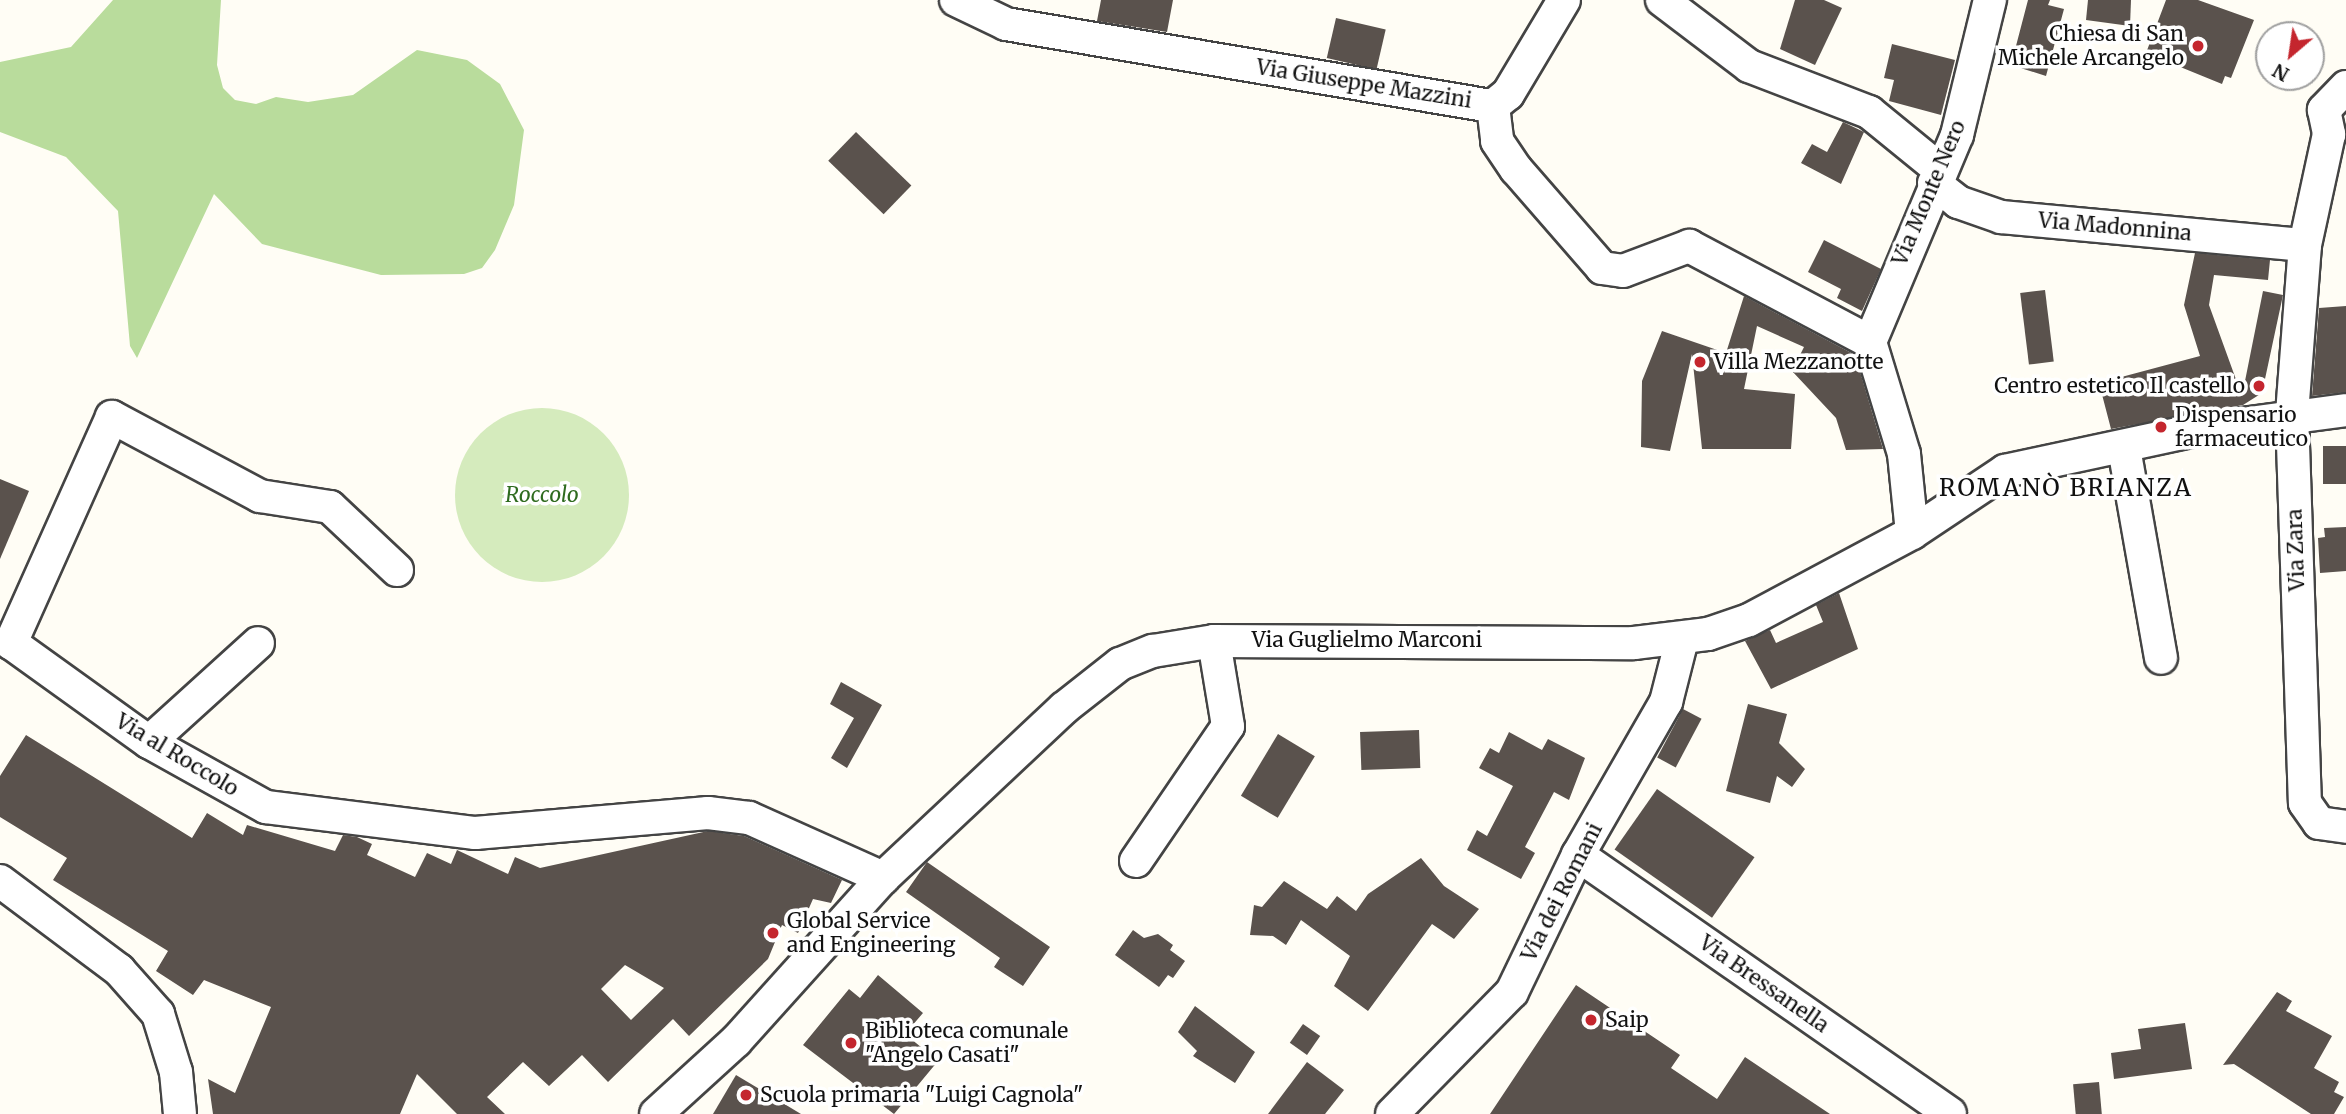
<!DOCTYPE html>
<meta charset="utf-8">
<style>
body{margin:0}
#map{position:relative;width:2346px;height:1114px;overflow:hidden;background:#fffdf5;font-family:Merriweather,serif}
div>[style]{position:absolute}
.green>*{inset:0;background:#d5ebbd}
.round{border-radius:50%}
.forest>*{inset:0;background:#b9dc9c}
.building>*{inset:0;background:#5a524d;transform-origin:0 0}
.roads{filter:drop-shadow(2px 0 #444) drop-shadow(-2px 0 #444) drop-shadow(0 2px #444) drop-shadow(0 -2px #444)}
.minor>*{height:32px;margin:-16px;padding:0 16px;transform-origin:16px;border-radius:16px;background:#fff}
.dots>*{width:19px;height:19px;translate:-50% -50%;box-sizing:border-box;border:4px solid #fff;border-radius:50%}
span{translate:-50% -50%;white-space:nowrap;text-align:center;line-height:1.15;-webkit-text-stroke:7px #fff;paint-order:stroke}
.poi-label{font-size:21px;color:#111}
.right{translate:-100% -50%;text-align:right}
.left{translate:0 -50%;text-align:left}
.street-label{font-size:21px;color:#111}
.park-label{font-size:21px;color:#2f6b1f;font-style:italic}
.quarter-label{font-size:24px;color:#111;letter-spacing:2px}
.north{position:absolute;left:2255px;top:21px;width:70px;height:70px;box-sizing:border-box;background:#fff;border:2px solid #a0a0a0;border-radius:50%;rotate:209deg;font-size:19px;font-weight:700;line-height:28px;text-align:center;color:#111}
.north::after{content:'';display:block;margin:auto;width:24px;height:32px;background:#c4262e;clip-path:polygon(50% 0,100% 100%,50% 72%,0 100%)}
</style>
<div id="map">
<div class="green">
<div class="round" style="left:455px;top:408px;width:174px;height:174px"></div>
</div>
<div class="forest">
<div style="clip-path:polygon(113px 0,221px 0,217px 65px,223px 88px,235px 100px,256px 104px,276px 97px,308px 102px,353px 95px,417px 50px,467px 60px,500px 84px,524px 130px,514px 205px,495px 250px,482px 268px,464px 274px,381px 275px,262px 244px,214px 194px,137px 358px,130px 346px,118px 211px,66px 157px,0 132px,0 62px,71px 47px)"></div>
</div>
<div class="building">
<div style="clip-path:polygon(1101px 0,1173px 0,1167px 32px,1097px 21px)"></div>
<div style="clip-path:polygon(1795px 0,1824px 0,1842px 8px,1815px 65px,1780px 49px)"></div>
<div style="clip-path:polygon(2028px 0,2050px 0,2048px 5px,2064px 9px,2046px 76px,2011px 65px)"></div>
<div style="clip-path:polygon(2088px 0,2131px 0,2130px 26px,2086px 20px)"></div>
<div style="clip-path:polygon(2166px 0,2198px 0,2254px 20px,2231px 78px,2225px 76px,2222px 84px,2146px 53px)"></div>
<div style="left:1336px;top:18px;width:51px;height:41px;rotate:13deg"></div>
<div style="clip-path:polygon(1892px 44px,1955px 60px,1941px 115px,1889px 101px,1894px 80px,1884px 78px)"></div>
<div style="clip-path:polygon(1843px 122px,1864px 132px,1841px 184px,1801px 163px,1812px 144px,1827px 152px)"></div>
<div style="left:856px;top:132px;width:77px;height:40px;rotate:44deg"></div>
<div style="clip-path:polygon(1824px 240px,1881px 269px,1862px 311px,1837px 298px,1841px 289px,1808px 272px)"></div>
<div style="clip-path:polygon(2195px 253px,2270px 260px,2268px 280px,2214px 275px,2209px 305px,2242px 396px,2263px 291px,2283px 295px,2262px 393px,2243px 405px,2111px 429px,2099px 383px,2200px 356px,2184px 305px)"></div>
<div style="left:2045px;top:290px;width:72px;height:25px;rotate:83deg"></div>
<div style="clip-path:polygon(1744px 296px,1855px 355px,1883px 449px,1846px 450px,1836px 418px,1792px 371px,1804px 347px,1757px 326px,1744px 389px,1795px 394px,1791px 449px,1702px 449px,1692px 354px,1670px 451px,1641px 447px,1642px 381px,1662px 331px,1726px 353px)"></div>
<div style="clip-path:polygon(2346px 306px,2346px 392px,2312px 396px,2319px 308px)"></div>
<div style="left:2323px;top:446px;width:23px;height:38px"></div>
<div style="clip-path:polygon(0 479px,29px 491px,0 559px)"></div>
<div style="clip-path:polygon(2346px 527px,2346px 571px,2320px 573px,2318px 538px,2325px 537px,2324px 528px)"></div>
<div style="clip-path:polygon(1839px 593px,1858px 649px,1771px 689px,1745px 641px,1770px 630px,1776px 643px,1823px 622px,1816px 605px)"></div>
<div style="clip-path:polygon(841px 682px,882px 705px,847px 768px,831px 758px,854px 718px,830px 704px)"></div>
<div style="clip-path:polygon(1748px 704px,1787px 714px,1779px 743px,1805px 769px,1792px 787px,1777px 776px,1770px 803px,1726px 791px)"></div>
<div style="left:1683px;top:709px;width:21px;height:55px;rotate:28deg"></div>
<div style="left:1419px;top:730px;width:38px;height:59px;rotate:88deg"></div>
<div style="clip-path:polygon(1509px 732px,1542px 750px,1548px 739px,1585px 758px,1569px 800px,1554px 792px,1525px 847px,1535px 853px,1521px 879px,1467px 850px,1477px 830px,1487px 836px,1513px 786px,1479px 768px,1490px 748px,1499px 753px)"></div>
<div style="left:1278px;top:734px;width:43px;height:72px;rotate:31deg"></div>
<div style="clip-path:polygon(evenodd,26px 735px,192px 838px,207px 813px,243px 835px,247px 825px,335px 851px,343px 835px,357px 837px,372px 844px,367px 855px,415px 877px,427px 853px,451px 864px,457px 850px,508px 874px,515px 857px,540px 868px,708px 831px,744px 836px,842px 880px,831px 903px,813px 899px,798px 933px,782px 925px,768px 959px,689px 1036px,673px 1019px,608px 1082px,582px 1055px,549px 1086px,523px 1062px,487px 1097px,505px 1114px,457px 1114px,417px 1074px,400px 1114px,213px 1114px,208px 1079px,235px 1093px,271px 1007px,204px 980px,193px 995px,156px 971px,168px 951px,53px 880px,67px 858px,0 817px,0 776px,26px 735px,625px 965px,664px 988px,631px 1020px,601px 989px,625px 965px)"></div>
<div style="left:1657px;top:789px;width:119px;height:74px;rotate:35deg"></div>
<div style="clip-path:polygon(1421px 858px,1444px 886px,1479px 909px,1454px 939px,1432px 924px,1368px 1011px,1334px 986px,1350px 956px,1301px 920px,1286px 945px,1273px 936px,1250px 935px,1254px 905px,1262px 907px,1284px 881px,1327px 909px,1337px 896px,1356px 911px,1368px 894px)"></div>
<div style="clip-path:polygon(927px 862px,1050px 947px,1023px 986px,994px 967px,1000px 958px,906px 892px)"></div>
<div style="clip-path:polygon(1133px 930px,1144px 938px,1158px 934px,1173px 945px,1170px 950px,1185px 961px,1173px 978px,1168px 975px,1159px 987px,1115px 955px)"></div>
<div style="clip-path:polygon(878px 975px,923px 1013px,905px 1034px,938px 1061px,894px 1114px,803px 1045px,849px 989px,860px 998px)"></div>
<div style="clip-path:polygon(1576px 985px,1680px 1055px,1671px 1068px,1717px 1099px,1745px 1057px,1830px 1114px,1490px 1114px)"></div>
<div style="clip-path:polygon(2277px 992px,2292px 1001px,2286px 1011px,2332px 1036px,2314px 1068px,2339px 1082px,2334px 1092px,2344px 1097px,2334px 1114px,2311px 1114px,2234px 1064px,2223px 1065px)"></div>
<div style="clip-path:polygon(1195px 1006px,1255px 1052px,1235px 1083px,1193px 1056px,1197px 1051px,1178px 1032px)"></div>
<div style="clip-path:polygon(2185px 1023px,2192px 1069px,2114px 1079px,2111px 1053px,2141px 1049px,2138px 1029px)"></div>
<div style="left:1303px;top:1024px;width:21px;height:23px;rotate:35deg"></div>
<div style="clip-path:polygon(1307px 1062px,1344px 1090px,1325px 1114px,1268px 1114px)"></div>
<div style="clip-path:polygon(736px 1075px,801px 1114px,713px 1114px)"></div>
<div style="left:2099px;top:1082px;width:32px;height:26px;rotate:85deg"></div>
</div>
<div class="roads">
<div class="minor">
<div style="left:956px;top:0;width:55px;rotate:25.6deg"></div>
<div style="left:1006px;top:24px;width:494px;rotate:9.6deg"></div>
<div style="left:1662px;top:0;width:109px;rotate:37.2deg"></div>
<div style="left:1749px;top:66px;width:129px;rotate:21deg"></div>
<div style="left:1869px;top:112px;width:90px;rotate:39.2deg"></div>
<div style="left:2346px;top:87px;width:32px;rotate:134deg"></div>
<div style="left:2324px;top:110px;width:25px;rotate:78deg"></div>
<div style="left:2329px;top:134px;width:114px;rotate:102.2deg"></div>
<div style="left:2305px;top:245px;width:169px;rotate:94.4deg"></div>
<div style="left:2292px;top:414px;width:389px;rotate:88.1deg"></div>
<div style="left:2305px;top:803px;width:24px;rotate:55deg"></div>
<div style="left:2319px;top:823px;width:27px;rotate:8deg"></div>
<div style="left:1493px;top:106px;width:35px;rotate:83deg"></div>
<div style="left:1497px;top:141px;width:34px;rotate:56deg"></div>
<div style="left:1516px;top:169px;width:131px;rotate:49deg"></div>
<div style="left:1602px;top:268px;width:21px;rotate:8deg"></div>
<div style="left:1623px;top:271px;width:71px;rotate:-20.7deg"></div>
<div style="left:1689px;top:246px;width:205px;rotate:27.9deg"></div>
<div style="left:1493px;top:106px;width:19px;rotate:-39deg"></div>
<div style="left:1508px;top:94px;width:109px;rotate:-59.2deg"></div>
<div style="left:1934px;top:183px;width:31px;rotate:38deg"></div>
<div style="left:1958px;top:202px;width:46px;rotate:19.2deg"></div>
<div style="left:2001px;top:217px;width:305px;rotate:5.3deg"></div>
<div style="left:1870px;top:342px;width:225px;rotate:-67.2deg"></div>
<div style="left:1957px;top:135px;width:139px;rotate:-76.3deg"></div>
<div style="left:1870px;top:342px;width:117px;rotate:73.1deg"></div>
<div style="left:1904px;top:454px;width:79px;rotate:84.2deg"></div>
<div style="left:2124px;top:448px;width:213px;rotate:80deg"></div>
<div style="left:397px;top:570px;width:92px;rotate:-136.8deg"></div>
<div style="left:330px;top:507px;width:71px;rotate:-171.1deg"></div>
<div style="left:260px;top:496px;width:168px;rotate:-151.9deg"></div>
<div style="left:112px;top:417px;width:248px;rotate:114.1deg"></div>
<div style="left:11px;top:643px;width:170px;rotate:35.7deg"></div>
<div style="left:149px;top:742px;width:134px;rotate:29.1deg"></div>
<div style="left:266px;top:807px;width:211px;rotate:7.1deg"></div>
<div style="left:475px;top:833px;width:234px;rotate:-4.9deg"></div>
<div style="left:708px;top:813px;width:41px;rotate:7deg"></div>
<div style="left:749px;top:818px;width:147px;rotate:24.1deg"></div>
<div style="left:149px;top:742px;width:147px;rotate:-42.2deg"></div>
<div style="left:1578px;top:855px;width:453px;rotate:34.8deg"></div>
<div style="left:1136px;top:861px;width:163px;rotate:-55.7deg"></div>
<div style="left:1228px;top:726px;width:86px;rotate:-99.4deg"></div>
<div style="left:0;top:881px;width:149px;rotate:36.8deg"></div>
<div style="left:119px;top:970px;width:59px;rotate:48.4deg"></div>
<div style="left:158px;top:1014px;width:61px;rotate:72.8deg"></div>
<div style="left:176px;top:1072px;width:42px;rotate:84.6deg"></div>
<div style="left:656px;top:1114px;width:108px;rotate:-42.4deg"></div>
<div style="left:736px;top:1041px;width:219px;rotate:-48deg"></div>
<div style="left:883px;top:878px;width:248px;rotate:-43.2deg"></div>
<div style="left:1064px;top:708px;width:71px;rotate:-38.2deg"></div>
<div style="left:1120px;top:664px;width:35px;rotate:-22deg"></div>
<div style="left:1153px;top:651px;width:62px;rotate:-9.3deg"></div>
<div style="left:1214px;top:641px;width:420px;rotate:0.3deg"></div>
<div style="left:1634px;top:643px;width:75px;rotate:-6.9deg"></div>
<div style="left:1708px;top:634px;width:43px;rotate:-18.9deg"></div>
<div style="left:1749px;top:620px;width:185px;rotate:-28.1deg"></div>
<div style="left:1912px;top:533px;width:112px;rotate:-33.7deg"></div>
<div style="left:2005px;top:471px;width:196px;rotate:-12.1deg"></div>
<div style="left:2197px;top:430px;width:150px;rotate:-7.6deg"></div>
<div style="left:1392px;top:1114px;width:171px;rotate:-45.5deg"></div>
<div style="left:1512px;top:992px;width:152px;rotate:-64.3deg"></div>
<div style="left:1578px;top:855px;width:177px;rotate:-60.1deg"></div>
<div style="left:1666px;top:702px;width:65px;rotate:-75.7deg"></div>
</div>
</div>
<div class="dots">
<div style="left:2198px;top:46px;background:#c4262e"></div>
<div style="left:1700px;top:362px;background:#c4262e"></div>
<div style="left:2259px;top:386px;background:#c4262e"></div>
<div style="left:2161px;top:427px;background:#c4262e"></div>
<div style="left:773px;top:933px;background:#c4262e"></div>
<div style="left:1591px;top:1020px;background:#c4262e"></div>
<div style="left:851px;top:1043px;background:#c4262e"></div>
<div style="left:746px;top:1095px;background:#c4262e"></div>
</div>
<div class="poi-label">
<span class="right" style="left:2184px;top:46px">Chiesa di San<br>Michele Arcangelo</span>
<span class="left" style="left:1714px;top:362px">Villa Mezzanotte</span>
<span class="right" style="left:2245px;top:386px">Centro estetico Il castello</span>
<span class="left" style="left:2175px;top:427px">Dispensario<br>farmaceutico</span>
<span class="left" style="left:787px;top:933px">Global Service<br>and Engineering</span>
<span class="left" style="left:1605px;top:1020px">Saip</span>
<span class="left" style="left:865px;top:1043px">Biblioteca comunale<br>"Angelo Casati"</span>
<span class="left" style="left:760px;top:1095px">Scuola primaria "Luigi Cagnola"</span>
</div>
<div class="street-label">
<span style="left:1364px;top:84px;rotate:9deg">Via Giuseppe Mazzini</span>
<span style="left:1929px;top:193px;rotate:-67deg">Via Monte Nero</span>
<span style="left:2115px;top:227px;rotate:5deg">Via Madonnina</span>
<span style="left:2296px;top:550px;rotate:-92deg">Via Zara</span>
<span style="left:1367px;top:640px">Via Guglielmo Marconi</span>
<span style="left:177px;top:755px;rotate:31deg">Via al Roccolo</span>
<span style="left:1562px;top:892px;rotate:-63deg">Via dei Romani</span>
<span style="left:1764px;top:984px;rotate:35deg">Via Bressanella</span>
</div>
<div class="park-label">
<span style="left:542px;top:495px">Roccolo</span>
</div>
<div class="quarter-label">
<span style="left:2066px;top:488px">ROMANÒ BRIANZA</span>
</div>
<div class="north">N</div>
</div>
